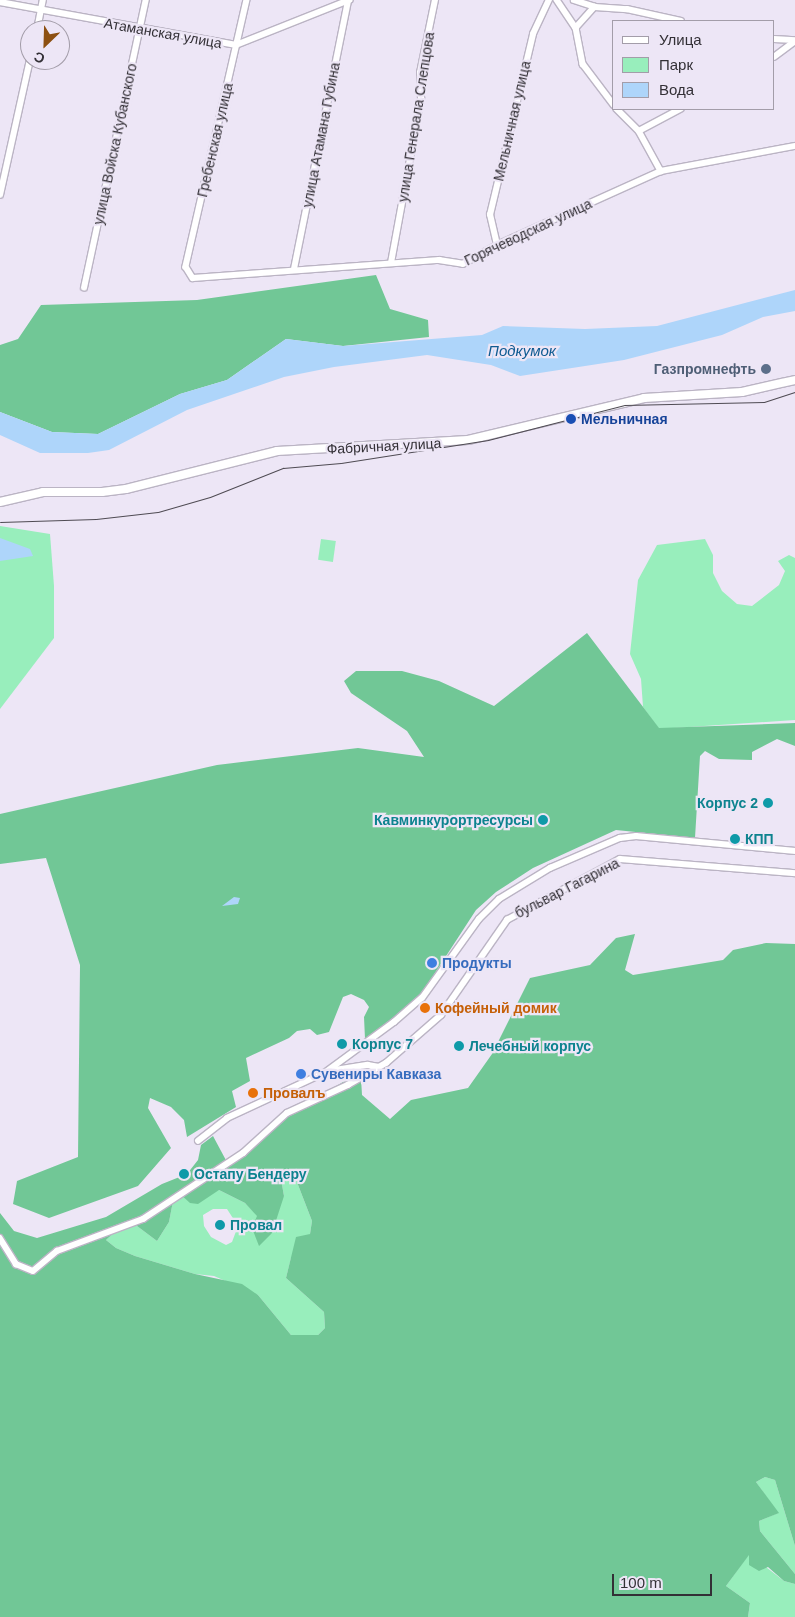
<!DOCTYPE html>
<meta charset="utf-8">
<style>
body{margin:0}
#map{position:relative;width:795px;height:1617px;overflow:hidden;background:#ede6f6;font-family:Arial,sans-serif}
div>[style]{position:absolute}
.green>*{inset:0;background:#98eebc;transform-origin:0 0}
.forest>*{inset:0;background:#71c796}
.water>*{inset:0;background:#aed5fa}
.roads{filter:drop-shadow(1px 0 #bbb4c4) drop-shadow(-1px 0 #bbb4c4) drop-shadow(0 1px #bbb4c4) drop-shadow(0 -1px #bbb4c4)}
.minor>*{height:5.5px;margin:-2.75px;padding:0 2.75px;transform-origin:2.75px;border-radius:2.75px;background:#fff}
.secondary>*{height:8px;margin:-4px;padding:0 4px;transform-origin:4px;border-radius:4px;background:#fff}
.tram>*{height:1px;margin:-0.5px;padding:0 0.5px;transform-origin:0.5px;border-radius:0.5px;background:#4f4b53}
.dots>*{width:14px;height:14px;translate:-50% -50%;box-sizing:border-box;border:2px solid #ede6f6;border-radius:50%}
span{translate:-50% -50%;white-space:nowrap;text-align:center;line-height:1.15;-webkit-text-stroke:4.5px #ede6f6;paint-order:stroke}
.street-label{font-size:14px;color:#333036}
.service-label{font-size:14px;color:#4e5e75;font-weight:700}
.right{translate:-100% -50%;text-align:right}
.transit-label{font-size:14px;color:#164399;font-weight:700}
.left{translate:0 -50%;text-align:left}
.culture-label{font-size:14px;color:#0d838f;font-weight:700}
.shop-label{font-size:14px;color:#366cbe;font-weight:700}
.food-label{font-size:14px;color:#c56008;font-weight:700}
.water-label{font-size:15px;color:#105b92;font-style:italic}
.legend{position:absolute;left:612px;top:20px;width:162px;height:90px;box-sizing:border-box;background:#ede6f6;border:1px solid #a39da9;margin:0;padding:6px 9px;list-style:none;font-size:15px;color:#333036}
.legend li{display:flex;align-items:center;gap:10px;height:25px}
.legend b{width:25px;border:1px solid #a39da9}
.north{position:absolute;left:20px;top:20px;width:50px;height:50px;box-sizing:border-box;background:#ede6f6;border:1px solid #a39da9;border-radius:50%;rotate:204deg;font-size:14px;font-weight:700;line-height:20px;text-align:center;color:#333036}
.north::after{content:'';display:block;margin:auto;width:18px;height:22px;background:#8d5012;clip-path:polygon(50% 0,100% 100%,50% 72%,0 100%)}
.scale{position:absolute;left:612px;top:1574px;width:100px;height:22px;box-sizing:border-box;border:2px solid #333036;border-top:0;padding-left:6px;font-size:15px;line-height:18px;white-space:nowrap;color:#333036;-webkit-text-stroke:4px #ede6f6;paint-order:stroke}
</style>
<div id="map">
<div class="green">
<div style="clip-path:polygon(0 526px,50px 534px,54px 586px,54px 638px,0 709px)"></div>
<div style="left:321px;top:539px;width:15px;height:21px;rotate:8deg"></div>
<div style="clip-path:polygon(705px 539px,713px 555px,713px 573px,722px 591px,737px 604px,752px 606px,779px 585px,785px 571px,778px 561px,789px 555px,795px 558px,795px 720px,659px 729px,643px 707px,641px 679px,630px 654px,638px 580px,657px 545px)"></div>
<div style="clip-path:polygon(evenodd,295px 1177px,312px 1221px,310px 1234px,291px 1258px,286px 1278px,324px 1312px,325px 1328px,318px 1335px,291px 1335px,258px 1295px,214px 1276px,195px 1274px,135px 1256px,116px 1248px,106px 1240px,118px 1229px,133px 1223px,157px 1241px,169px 1222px,174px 1196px,219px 1190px,245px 1203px,258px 1216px,284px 1196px,281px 1179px,295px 1177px,213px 1209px,227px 1209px,238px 1226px,232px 1242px,226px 1245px,211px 1237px,204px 1226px,203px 1215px,213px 1209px)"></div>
<div style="clip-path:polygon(765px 1477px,775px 1480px,795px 1546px,795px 1574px,760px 1531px,759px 1521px,778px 1513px,756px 1482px)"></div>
<div style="clip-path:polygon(749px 1554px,784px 1581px,795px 1584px,795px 1617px,748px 1617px,750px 1603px,726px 1586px)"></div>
</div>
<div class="forest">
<div style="clip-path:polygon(376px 275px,390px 309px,428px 320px,429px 337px,343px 346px,286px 339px,227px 380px,180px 394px,98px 434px,52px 432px,0 412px,0 345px,18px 339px,41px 305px,197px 300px)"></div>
<div style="clip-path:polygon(587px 633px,659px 728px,795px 723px,795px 746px,777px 739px,752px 752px,752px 760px,719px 759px,705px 751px,700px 756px,695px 838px,616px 830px,533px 868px,496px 892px,476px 910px,422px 993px,393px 1018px,365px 1039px,364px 1017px,369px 1007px,364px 1000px,351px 994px,343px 997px,329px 1032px,317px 1035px,310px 1029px,297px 1031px,289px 1038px,246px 1058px,250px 1081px,232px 1091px,236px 1107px,187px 1137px,184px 1120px,171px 1107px,150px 1098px,148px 1108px,171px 1148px,138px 1186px,49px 1218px,13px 1204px,17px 1181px,78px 1157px,80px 965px,46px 858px,0 864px,0 814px,217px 765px,358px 748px,424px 757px,407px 731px,351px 693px,344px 681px,356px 671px,402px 671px,439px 681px,494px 706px)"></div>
<div style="clip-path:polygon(evenodd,635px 934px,625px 970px,633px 975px,723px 960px,733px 950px,766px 943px,795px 944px,795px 1546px,775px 1480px,765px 1477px,756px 1482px,779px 1513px,759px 1521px,760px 1531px,795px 1574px,795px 1584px,784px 1581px,768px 1567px,759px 1571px,749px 1565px,749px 1555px,726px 1586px,750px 1603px,748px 1617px,0 1617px,0 1213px,14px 1231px,37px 1238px,106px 1217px,162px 1184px,187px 1174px,198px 1160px,201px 1145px,213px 1136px,228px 1164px,251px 1149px,287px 1117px,343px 1082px,361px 1078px,362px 1095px,390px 1119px,411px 1100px,468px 1088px,492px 1054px,530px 978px,590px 965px,616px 938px,635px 934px,295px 1177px,312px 1221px,310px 1234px,296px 1237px,286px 1278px,324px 1312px,325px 1328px,318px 1335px,291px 1335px,258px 1295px,242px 1284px,195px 1274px,135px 1256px,116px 1248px,106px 1240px,118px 1229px,133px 1223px,157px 1241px,169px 1222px,174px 1196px,179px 1193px,190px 1203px,198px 1204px,219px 1190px,245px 1203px,257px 1216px,252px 1228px,259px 1246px,272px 1233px,284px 1196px,281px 1179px,295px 1177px)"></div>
</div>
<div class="water">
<div style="clip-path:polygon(795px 290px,795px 311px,763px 317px,722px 335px,624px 360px,520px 376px,491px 365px,427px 355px,334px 367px,284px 377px,187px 410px,109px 450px,88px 453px,40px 453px,0 435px,0 412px,52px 432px,98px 434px,180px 394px,227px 380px,286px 339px,343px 346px,482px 335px,503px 326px,585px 329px,657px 326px)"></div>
<div style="clip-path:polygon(0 538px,30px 549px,33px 556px,0 561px)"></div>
<div style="clip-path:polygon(234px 897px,240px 898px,238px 904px,222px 906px)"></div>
</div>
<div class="roads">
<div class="minor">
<div style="left:247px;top:0;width:274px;rotate:102.9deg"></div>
<div style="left:186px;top:267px;width:13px;rotate:58deg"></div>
<div style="left:193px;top:278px;width:247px;rotate:-4.2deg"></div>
<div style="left:439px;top:260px;width:24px;rotate:9deg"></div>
<div style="left:463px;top:264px;width:39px;rotate:-29deg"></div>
<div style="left:497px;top:245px;width:180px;rotate:-24.3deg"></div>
<div style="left:661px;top:171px;width:136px;rotate:-10.6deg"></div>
<div style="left:557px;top:0;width:34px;rotate:56deg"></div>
<div style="left:574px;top:0;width:22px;rotate:18deg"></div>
<div style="left:595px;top:7px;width:32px;rotate:4deg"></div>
<div style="left:627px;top:9px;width:55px;rotate:12.5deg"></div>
<div style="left:0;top:2px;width:240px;rotate:10.3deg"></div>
<div style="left:236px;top:45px;width:122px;rotate:-21.7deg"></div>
<div style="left:595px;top:7px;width:28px;rotate:132deg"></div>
<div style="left:576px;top:28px;width:37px;rotate:79deg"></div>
<div style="left:583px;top:64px;width:51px;rotate:52.9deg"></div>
<div style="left:37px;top:30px;width:31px;rotate:-79deg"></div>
<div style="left:774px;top:39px;width:21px;rotate:3deg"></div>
<div style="left:774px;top:57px;width:26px;rotate:-37deg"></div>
<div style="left:617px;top:109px;width:31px;rotate:45deg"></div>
<div style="left:639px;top:131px;width:46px;rotate:61.2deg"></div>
<div style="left:639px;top:131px;width:47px;rotate:-28.2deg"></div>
<div style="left:0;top:195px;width:138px;rotate:-77.5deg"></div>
<div style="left:497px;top:245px;width:31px;rotate:-103deg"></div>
<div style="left:490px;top:215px;width:186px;rotate:-76.6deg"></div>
<div style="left:533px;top:34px;width:38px;rotate:-65deg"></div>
<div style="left:391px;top:263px;width:167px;rotate:-79.6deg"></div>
<div style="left:421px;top:99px;width:26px;rotate:-92deg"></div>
<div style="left:420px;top:73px;width:75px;rotate:-78.4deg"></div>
<div style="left:294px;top:269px;width:274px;rotate:-78.6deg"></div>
<div style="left:84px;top:288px;width:295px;rotate:-77.9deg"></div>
<div style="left:329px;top:1071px;width:39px;rotate:-9deg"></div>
<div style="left:368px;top:1065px;width:11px;rotate:10deg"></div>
<div style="left:198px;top:1141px;width:37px;rotate:-38deg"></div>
<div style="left:227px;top:1118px;width:109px;rotate:-24.9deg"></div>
<div style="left:326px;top:1072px;width:84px;rotate:-36.3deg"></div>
<div style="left:394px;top:1022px;width:37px;rotate:-41deg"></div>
<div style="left:422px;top:998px;width:97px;rotate:-54.2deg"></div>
<div style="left:479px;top:919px;width:28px;rotate:-45deg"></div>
<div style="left:499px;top:899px;width:60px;rotate:-31.3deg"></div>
<div style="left:550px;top:868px;width:76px;rotate:-23.2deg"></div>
<div style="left:620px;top:838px;width:16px;rotate:-7deg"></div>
<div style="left:636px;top:836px;width:160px;rotate:5.4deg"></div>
<div style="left:0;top:1238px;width:31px;rotate:58deg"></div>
<div style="left:16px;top:1264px;width:18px;rotate:22deg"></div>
<div style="left:33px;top:1271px;width:31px;rotate:-40deg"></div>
<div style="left:57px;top:1251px;width:92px;rotate:-20.4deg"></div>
<div style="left:143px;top:1219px;width:120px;rotate:-33.4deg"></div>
<div style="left:243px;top:1153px;width:59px;rotate:-42.3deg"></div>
<div style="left:287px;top:1113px;width:67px;rotate:-24.7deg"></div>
<div style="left:348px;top:1085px;width:44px;rotate:-30.1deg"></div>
<div style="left:386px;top:1063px;width:73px;rotate:-41.1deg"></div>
<div style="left:441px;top:1015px;width:116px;rotate:-55.2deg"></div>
<div style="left:507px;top:920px;width:128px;rotate:-28.4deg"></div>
<div style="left:620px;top:859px;width:176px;rotate:4.6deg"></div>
</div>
<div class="secondary">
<div style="left:0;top:502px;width:44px;rotate:-13.1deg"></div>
<div style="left:43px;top:492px;width:59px"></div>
<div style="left:102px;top:492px;width:24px;rotate:-7deg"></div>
<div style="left:126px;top:489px;width:156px;rotate:-14.1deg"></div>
<div style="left:277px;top:451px;width:191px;rotate:-3.3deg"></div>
<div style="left:468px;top:440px;width:181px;rotate:-13.4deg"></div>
<div style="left:644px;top:398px;width:98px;rotate:-3.5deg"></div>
<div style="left:742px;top:392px;width:54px;rotate:-12.8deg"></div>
</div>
</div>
<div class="tram">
<div style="left:0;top:522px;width:96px;rotate:-1.8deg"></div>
<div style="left:96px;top:519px;width:62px;rotate:-6.4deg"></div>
<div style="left:158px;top:512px;width:54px;rotate:-16.1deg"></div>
<div style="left:210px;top:497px;width:79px;rotate:-21.7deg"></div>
<div style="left:283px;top:468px;width:58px;rotate:-4.9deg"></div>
<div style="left:341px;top:463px;width:149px;rotate:-8.9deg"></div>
<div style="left:488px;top:440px;width:140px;rotate:-14.4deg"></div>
<div style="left:624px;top:405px;width:140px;rotate:-1.2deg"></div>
<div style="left:764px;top:402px;width:33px;rotate:-18deg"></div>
</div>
<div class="dots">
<div style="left:766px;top:369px;background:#5c6f8a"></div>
<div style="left:571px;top:419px;background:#1a4fb4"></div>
<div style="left:768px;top:803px;background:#0f9aa8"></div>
<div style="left:543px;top:820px;background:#0f9aa8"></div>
<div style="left:735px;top:839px;background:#0f9aa8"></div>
<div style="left:432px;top:963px;background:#3f7fe0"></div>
<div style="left:425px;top:1008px;background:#e8710a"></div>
<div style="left:342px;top:1044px;background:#0f9aa8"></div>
<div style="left:459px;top:1046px;background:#0f9aa8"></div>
<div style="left:301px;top:1074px;background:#3f7fe0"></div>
<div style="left:253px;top:1093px;background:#e8710a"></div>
<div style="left:184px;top:1174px;background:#0f9aa8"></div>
<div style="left:220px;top:1225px;background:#0f9aa8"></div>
</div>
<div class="street-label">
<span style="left:163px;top:33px;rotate:10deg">Атаманская улица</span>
<span style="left:416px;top:117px;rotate:-81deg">улица Генерала Слепцова</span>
<span style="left:512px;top:121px;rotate:-77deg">Мельничная улица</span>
<span style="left:321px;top:135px;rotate:-79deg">улица Атамана Губина</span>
<span style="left:215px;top:140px;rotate:-77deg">Гребенская улица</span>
<span style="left:115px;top:144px;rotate:-78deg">улица Войска Кубанского</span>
<span style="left:528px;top:232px;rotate:-25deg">Горячеводская улица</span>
<span style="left:384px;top:446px;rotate:-3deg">Фабричная улица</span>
<span style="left:567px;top:888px;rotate:-27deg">бульвар Гагарина</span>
</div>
<div class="service-label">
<span class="right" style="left:756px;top:369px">Газпромнефть</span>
</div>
<div class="transit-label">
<span class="left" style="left:581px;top:419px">Мельничная</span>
</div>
<div class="culture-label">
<span class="right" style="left:758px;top:803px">Корпус 2</span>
<span class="right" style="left:533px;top:820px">Кавминкурортресурсы</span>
<span class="left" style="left:745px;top:839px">КПП</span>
<span class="left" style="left:352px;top:1044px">Корпус 7</span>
<span class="left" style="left:469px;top:1046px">Лечебный корпус</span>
<span class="left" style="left:194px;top:1174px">Остапу Бендеру</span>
<span class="left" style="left:230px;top:1225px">Провал</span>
</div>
<div class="shop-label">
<span class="left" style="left:442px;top:963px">Продукты</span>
<span class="left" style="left:311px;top:1074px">Сувениры Кавказа</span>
</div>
<div class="food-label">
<span class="left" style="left:435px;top:1008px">Кофейный домик</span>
<span class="left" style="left:263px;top:1093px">Провалъ</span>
</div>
<div class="water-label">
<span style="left:522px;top:351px">Подкумок</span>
</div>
<ul class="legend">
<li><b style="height:6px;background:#fff"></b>Улица</li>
<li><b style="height:14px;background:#98eebc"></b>Парк</li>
<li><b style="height:14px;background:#aed5fa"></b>Вода</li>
</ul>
<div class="north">С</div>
<div class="scale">100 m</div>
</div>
